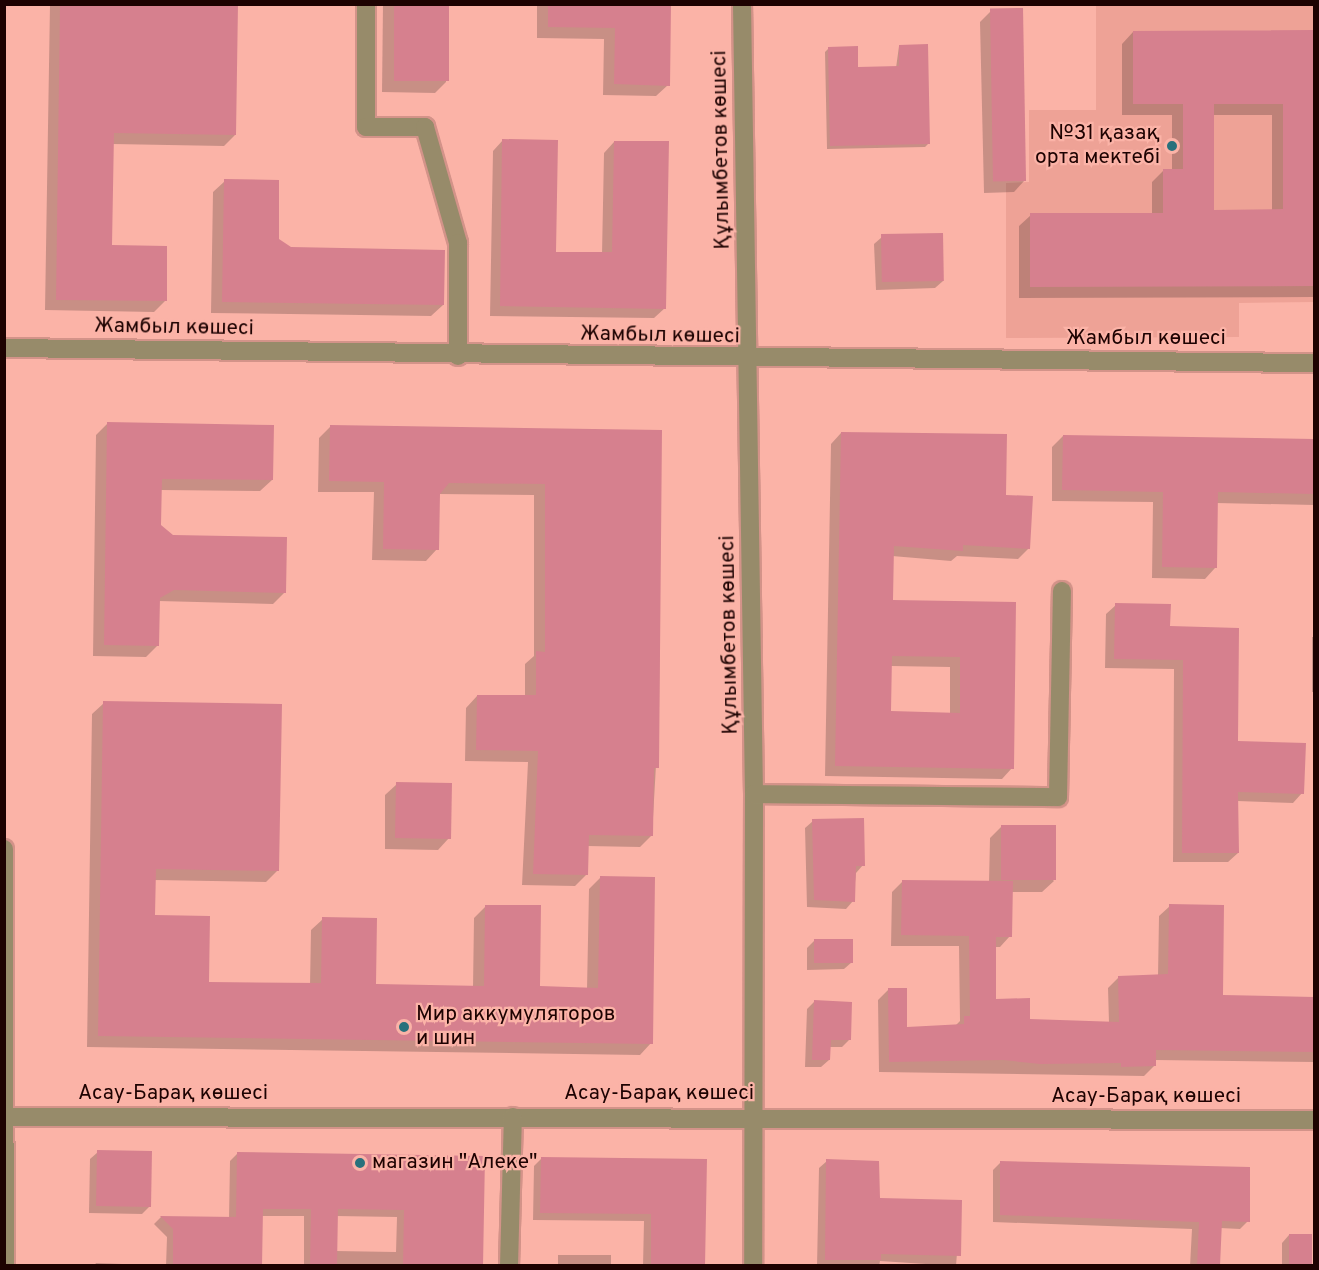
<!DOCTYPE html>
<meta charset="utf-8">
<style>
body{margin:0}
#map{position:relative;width:1319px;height:1270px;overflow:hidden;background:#fbb3a7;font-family:Overpass,sans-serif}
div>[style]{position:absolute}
.built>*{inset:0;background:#eea296}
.shadow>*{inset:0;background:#0003;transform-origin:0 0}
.building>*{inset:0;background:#d6808e;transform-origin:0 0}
.roads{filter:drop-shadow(2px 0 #d39389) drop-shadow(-2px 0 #d39389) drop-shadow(0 2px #d39389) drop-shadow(0 -2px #d39389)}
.minor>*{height:18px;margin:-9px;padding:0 9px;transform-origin:9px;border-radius:9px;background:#978b6a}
.dots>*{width:16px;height:16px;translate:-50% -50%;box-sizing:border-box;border:3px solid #fbb3a7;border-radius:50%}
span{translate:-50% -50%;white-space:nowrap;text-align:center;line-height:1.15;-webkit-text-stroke:4.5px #fbb3a7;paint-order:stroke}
.poi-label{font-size:21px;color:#1d0201}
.right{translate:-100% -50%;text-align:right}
.left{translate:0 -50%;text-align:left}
.street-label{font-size:21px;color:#1d0201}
.frame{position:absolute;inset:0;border:6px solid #1d0201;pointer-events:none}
</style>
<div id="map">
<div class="built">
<div style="clip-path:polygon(1096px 5px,1314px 5px,1314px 302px,1239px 303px,1239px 337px,1006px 338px,1006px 183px,1029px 182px,1029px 110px,1096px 110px)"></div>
</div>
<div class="shadow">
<div style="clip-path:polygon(50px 4px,237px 4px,235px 135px,224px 146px,112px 144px,110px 246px,165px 301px,154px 312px,45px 310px)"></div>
<div style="clip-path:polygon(383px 4px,447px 4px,446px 82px,435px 93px,382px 92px)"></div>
<div style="clip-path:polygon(537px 4px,669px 4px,668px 85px,656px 96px,603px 95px,604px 39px,537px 38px)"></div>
<div style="clip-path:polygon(991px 11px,1025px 180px,1014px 192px,984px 193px,980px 22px)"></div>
<div style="clip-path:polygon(evenodd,1133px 32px,1314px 32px,1314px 297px,1019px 298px,1019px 226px,1031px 215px,1152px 214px,1152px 182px,1163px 171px,1172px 171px,1172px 115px,1122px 115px,1122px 44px,1133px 32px,1213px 115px,1272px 115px,1272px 211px,1212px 211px,1213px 115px)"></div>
<div style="clip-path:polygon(899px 46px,928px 144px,925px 147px,827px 149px,825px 52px,829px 48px,857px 69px,896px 68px)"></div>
<div style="clip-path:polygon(503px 140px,554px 253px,602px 254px,604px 153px,614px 142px,665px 308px,654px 318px,490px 316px,493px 151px)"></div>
<div style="clip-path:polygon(225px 181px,277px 249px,443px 305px,431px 316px,211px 313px,213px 192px)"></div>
<div style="clip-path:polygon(882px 237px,943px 281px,935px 288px,876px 290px,874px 244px)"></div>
<div style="clip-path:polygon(108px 423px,272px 480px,260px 491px,160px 490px,160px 526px,172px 536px,285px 592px,273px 604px,158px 601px,158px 645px,146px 657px,93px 656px,96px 435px)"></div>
<div style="clip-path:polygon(330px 427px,661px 432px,659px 713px,652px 835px,640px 847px,587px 846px,586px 875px,575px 886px,522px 885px,528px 762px,465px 761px,466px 708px,477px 696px,525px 697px,525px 664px,534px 656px,534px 495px,438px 494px,437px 549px,426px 561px,372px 560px,374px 492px,318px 492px,319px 438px)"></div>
<div style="clip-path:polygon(evenodd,841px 433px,1004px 496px,1029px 548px,1018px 559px,957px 556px,951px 561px,892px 556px,892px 602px,1015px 603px,1012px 768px,1002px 779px,825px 776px,831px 444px,841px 433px,891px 666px,950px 667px,950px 714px,890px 713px,891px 666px)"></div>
<div style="clip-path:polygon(1063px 436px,1314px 440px,1314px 505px,1216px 503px,1215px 568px,1205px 579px,1152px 578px,1153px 502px,1052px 501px,1052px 447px)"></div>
<div style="clip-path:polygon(1116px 605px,1169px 628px,1237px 742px,1302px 793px,1293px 803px,1237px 801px,1238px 853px,1228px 862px,1173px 862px,1174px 669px,1105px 668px,1106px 614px)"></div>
<div style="left:1314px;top:637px;width:55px;height:2px;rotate:90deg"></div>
<div style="clip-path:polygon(104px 703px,278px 870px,266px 882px,154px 880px,153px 916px,208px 983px,310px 985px,311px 930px,323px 919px,375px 986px,473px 987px,474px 918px,486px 906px,538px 988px,587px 989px,589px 889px,601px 877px,651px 1043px,640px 1055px,87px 1047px,92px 714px)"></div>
<div style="clip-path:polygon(397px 784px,449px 838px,438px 850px,385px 849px,385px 795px)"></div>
<div style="clip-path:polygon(813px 821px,863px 865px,856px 873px,853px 901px,846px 909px,807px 907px,805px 828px)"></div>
<div style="clip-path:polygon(1002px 826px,1054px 881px,1042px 892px,1011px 892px,1010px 936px,1000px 947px,994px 947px,995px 1001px,1029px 1021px,1109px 1023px,1108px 988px,1119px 977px,1158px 976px,1159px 916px,1170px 906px,1222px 997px,1314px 998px,1314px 1062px,1155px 1060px,1155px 1065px,1144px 1076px,879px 1072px,878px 1000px,889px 989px,906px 1029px,955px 1026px,960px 1021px,959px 946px,891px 946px,892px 892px,903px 881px,989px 882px,990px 838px)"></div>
<div style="clip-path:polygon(815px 940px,852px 962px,844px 969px,807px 970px,807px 948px)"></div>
<div style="clip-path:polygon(814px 1002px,849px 1040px,842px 1047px,829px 1047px,829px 1060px,821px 1067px,805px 1067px,807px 1009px)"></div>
<div style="clip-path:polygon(98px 1152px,150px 1206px,142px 1214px,89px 1213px,90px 1159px)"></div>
<div style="clip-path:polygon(evenodd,238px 1153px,483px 1157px,482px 1266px,304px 1266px,304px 1216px,262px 1216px,260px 1266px,166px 1266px,167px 1237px,154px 1224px,161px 1217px,229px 1219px,230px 1161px,238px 1153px,336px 1216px,397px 1217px,396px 1252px,336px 1251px,336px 1216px)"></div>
<div style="clip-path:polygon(542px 1158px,706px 1161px,704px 1266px,643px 1266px,644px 1221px,533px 1220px,534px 1166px)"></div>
<div style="clip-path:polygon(827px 1161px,878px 1200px,961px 1202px,956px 1266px,880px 1261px,879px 1266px,817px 1266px,819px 1168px)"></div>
<div style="clip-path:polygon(1001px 1162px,1248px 1221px,1240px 1229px,1220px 1228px,1218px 1266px,1190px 1266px,1192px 1229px,993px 1222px,993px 1170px)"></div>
<div style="clip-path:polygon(1289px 1235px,1310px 1266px,1282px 1266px,1282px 1243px)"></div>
<div style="left:558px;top:1255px;width:53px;height:14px"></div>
<div style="clip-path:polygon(96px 1263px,149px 1265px,149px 1266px,94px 1266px)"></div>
</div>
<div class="building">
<div style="clip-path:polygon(60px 4px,238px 4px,236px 135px,114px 133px,112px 245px,167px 246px,167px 301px,56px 300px)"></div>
<div style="left:394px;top:4px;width:55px;height:77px"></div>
<div style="clip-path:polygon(548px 4px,671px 4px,670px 86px,614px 84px,615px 28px,548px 27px)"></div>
<div style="left:1023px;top:8px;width:173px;height:33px;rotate:89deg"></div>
<div style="clip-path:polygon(evenodd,1314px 30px,1314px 286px,1030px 287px,1030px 213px,1163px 213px,1163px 169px,1183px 169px,1183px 104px,1133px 104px,1133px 31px,1314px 30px,1214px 104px,1283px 104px,1283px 209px,1214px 210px,1214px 104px)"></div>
<div style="clip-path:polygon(928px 44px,930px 144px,830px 146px,828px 47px,858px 46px,858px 67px,899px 66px,899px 45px)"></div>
<div style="clip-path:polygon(502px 139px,558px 140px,556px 252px,612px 252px,614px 141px,669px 141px,666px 309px,500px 306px)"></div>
<div style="clip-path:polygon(224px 179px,279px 180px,279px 239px,291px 247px,445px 250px,444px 305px,222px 302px)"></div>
<div style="left:943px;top:233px;width:48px;height:62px;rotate:89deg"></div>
<div style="clip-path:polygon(107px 422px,274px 425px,273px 480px,162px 479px,161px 525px,173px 535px,287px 537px,286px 593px,174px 590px,160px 598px,159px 646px,104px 645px)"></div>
<div style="clip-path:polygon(330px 425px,662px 430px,659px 768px,654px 768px,653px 836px,589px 835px,588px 875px,533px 874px,538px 751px,476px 750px,477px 695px,536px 695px,536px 651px,545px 652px,545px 484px,449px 483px,440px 494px,439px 550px,383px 549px,384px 482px,329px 481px)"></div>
<div style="clip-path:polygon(evenodd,841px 432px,1007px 434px,1006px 495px,1033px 496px,1030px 549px,963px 545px,963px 551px,894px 546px,893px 600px,1016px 602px,1014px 769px,835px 766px,841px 432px,892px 656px,960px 657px,960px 713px,891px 711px,892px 656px)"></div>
<div style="clip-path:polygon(1063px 435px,1314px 439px,1314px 494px,1218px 492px,1217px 568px,1162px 567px,1163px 492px,1062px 490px)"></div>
<div style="clip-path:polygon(1115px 603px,1171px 604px,1170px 626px,1239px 628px,1238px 741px,1306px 743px,1304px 794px,1238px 792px,1239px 853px,1182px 853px,1183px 660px,1114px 659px)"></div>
<div style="clip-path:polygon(103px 701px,282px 704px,279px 871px,156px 869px,155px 915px,210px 916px,209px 982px,321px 983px,322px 917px,377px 918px,376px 984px,484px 986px,485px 905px,541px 905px,540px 986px,598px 988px,600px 876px,655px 877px,653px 1044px,98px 1036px)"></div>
<div style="left:396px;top:782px;width:56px;height:56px;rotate:1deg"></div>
<div style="clip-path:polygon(864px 818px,865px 866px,856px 866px,855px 902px,814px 900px,812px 819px)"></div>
<div style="left:1001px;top:825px;width:55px;height:55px"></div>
<div style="clip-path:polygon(902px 880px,1013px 881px,1012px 937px,996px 937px,996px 999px,1030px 998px,1030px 1019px,1119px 1022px,1118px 976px,1168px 974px,1169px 904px,1224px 905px,1223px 995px,1314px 997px,1314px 1052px,1156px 1050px,1156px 1066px,1121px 1067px,1121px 1063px,1040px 1064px,1003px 1060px,889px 1062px,888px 988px,907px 988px,907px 1027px,964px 1024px,964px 1016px,970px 1016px,969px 936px,901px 935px)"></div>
<div style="left:814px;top:939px;width:39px;height:24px"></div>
<div style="clip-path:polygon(814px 1000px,852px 1002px,851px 1040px,831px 1040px,830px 1060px,812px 1060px)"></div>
<div style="left:97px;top:1150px;width:55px;height:56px;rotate:1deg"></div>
<div style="clip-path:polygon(237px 1152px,485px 1156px,483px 1266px,403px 1266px,404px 1210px,338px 1209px,337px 1266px,310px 1266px,311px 1209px,263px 1209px,262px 1266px,173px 1266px,173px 1229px,160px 1216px,236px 1217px)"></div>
<div style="clip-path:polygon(541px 1157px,707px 1159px,705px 1266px,651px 1266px,651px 1214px,540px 1213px)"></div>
<div style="clip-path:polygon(826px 1159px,879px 1161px,880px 1198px,962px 1200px,961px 1256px,881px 1254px,881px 1260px,825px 1260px)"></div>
<div style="clip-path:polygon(1000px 1161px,1250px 1167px,1250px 1222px,1222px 1221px,1220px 1266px,1197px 1266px,1199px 1222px,1000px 1215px)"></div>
<div style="left:1289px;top:1234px;width:23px;height:32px"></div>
</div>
<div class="roads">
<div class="minor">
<div style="left:366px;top:4px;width:123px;rotate:90deg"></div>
<div style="left:366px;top:127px;width:59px"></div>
<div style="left:425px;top:127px;width:121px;rotate:74.1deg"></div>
<div style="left:458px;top:243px;width:113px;rotate:90deg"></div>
<div style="left:742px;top:4px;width:790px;rotate:89.13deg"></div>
<div style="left:754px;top:794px;width:472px;rotate:90.1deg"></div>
<div style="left:4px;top:348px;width:1310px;rotate:0.66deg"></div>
<div style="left:754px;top:794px;width:304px;rotate:0.6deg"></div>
<div style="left:1058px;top:797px;width:206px;rotate:-88.9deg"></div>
<div style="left:4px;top:849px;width:417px;rotate:89.9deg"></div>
<div style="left:4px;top:1117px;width:1310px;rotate:0.13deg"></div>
<div style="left:509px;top:1266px;width:149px;rotate:-88.5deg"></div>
</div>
</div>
<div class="dots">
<div style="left:1172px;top:146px;background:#29717c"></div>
<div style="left:404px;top:1027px;background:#29717c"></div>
<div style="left:360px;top:1163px;background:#29717c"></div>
</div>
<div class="poi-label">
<span class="right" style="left:1160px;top:146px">№31 қазақ<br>орта мектебі</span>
<span class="left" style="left:416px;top:1027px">Мир аккумуляторов<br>и шин</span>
<span class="left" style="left:372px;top:1163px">магазин "Алеке"</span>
</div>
<div class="street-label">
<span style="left:722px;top:150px;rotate:-91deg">Құлымбетов көшесі</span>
<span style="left:174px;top:328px;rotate:1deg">Жамбыл көшесі</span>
<span style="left:660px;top:336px;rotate:1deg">Жамбыл көшесі</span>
<span style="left:1146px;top:339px">Жамбыл көшесі</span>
<span style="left:730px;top:635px;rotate:-91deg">Құлымбетов көшесі</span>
<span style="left:173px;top:1094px">Асау-Барақ көшесі</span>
<span style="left:659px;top:1094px">Асау-Барақ көшесі</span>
<span style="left:1146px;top:1097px">Асау-Барақ көшесі</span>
</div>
<div class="frame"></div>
</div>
